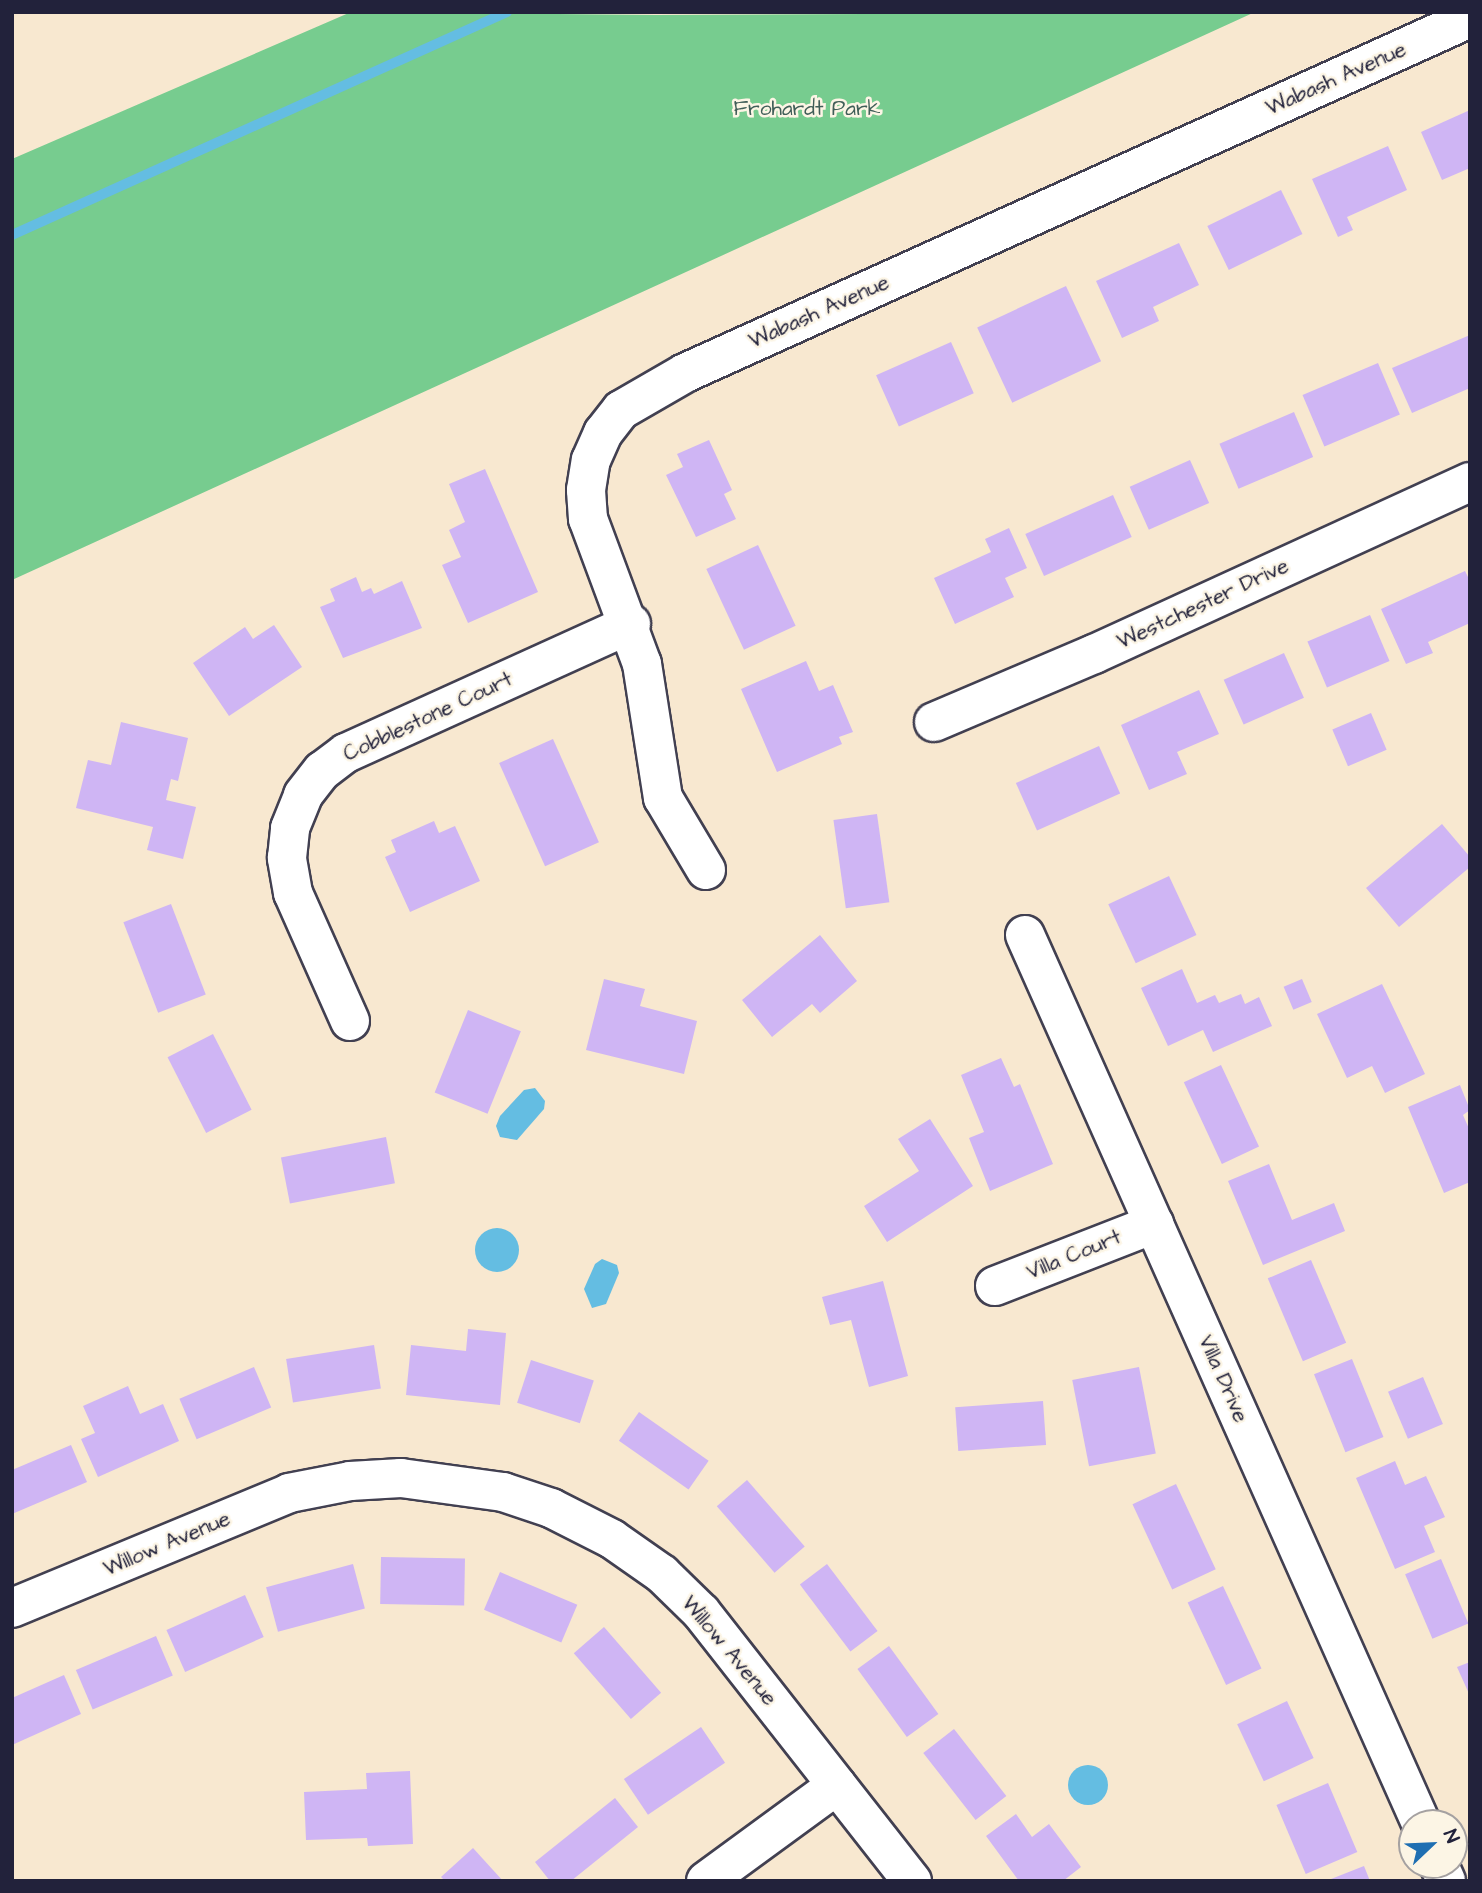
<!DOCTYPE html>
<style>
body{margin:0}
#map{position:relative;width:1482px;height:1893px;overflow:hidden;background:#f8e8d0;font-family:"Architects Daughter",sans-serif}
div>[style]{position:absolute}
.green>*{inset:0;background:#77cc8f}
.water>*{inset:0;background:#64bde2}
.round{border-radius:50%}
.stream>*{height:10px;margin:-5px;padding:0 5px;transform-origin:5px;border-radius:5px;background:#64bde2}
.building>*{inset:0;background:#cfb5f4;transform-origin:0 0}
.roads{filter:drop-shadow(2px 0 #424051) drop-shadow(-2px 0 #424051) drop-shadow(0 2px #424051) drop-shadow(0 -2px #424051)}
.minor>*{height:38px;margin:-19px;padding:0 19px;transform-origin:19px;border-radius:19px;background:#fff}
span{translate:-50% -50%;white-space:nowrap;text-align:center;line-height:1.15;-webkit-text-stroke:5px #fcf5e5;paint-order:stroke}
.street-label{font-size:21px;color:#22223b}
.park-label{font-size:21px;color:#405e58}
.frame{position:absolute;inset:0;border:14px solid #22223b;pointer-events:none}
.north{position:absolute;left:1398px;top:1809px;width:70px;height:70px;box-sizing:border-box;background:#fcf5e5;border:2px solid #a5a1a1;border-radius:50%;rotate:67deg;font-size:19px;font-weight:700;line-height:28px;text-align:center;color:#22223b}
.north::after{content:'';display:block;margin:auto;width:24px;height:32px;background:#1f6fb2;clip-path:polygon(50% 0,100% 100%,50% 72%,0 100%)}
</style>
<div id="map">
<div class="green">
<div style="clip-path:polygon(351px 12px,656px 15px,1255px 12px,12px 580px,12px 159px)"></div>
</div>
<div class="water">
<div style="clip-path:polygon(535px 1088px,545px 1101px,544px 1109px,517px 1140px,500px 1137px,496px 1126px,500px 1116px,524px 1090px)"></div>
<div class="round" style="left:475px;top:1228px;width:44px;height:44px"></div>
<div style="clip-path:polygon(602px 1259px,617px 1265px,619px 1273px,606px 1304px,592px 1308px,584px 1289px,595px 1264px)"></div>
<div class="round" style="left:1068px;top:1765px;width:40px;height:40px"></div>
</div>
<div class="stream">
<div style="left:12px;top:235px;width:543px;rotate:-24.25deg"></div>
</div>
<div class="building">
<div style="clip-path:polygon(1470px 110px,1470px 168px,1442px 180px,1421px 132px)"></div>
<div style="clip-path:polygon(1388px 146px,1407px 190px,1347px 217px,1353px 230px,1338px 237px,1312px 179px)"></div>
<div style="left:1281px;top:190px;width:49px;height:82px;rotate:64deg"></div>
<div style="clip-path:polygon(1179px 243px,1199px 285px,1153px 307px,1159px 321px,1122px 338px,1096px 281px)"></div>
<div style="left:1066px;top:286px;width:83px;height:98px;rotate:65deg"></div>
<div style="clip-path:polygon(1470px 335px,1470px 388px,1412px 413px,1392px 368px)"></div>
<div style="left:951px;top:342px;width:56px;height:82px;rotate:66deg"></div>
<div style="left:1378px;top:363px;width:56px;height:82px;rotate:67deg"></div>
<div style="left:1294px;top:412px;width:49px;height:81px;rotate:67deg"></div>
<div style="clip-path:polygon(709px 440px,732px 490px,724px 494px,736px 519px,696px 537px,666px 475px,683px 467px,677px 454px)"></div>
<div style="left:1190px;top:460px;width:47px;height:66px;rotate:66deg"></div>
<div style="clip-path:polygon(485px 469px,538px 592px,468px 623px,442px 565px,461px 557px,449px 530px,465px 522px,449px 484px)"></div>
<div style="left:1113px;top:495px;width:46px;height:96px;rotate:66deg"></div>
<div style="clip-path:polygon(1009px 528px,1027px 568px,1005px 578px,1014px 597px,955px 624px,934px 578px,991px 552px,985px 539px)"></div>
<div style="left:758px;top:545px;width:89px;height:57px;rotate:65deg"></div>
<div style="clip-path:polygon(1465px 571px,1470px 581px,1470px 623px,1428px 642px,1433px 653px,1406px 664px,1381px 609px)"></div>
<div style="clip-path:polygon(356px 577px,362px 592px,371px 588px,374px 594px,402px 581px,422px 628px,343px 658px,320px 607px,335px 601px,330px 589px)"></div>
<div style="left:1370px;top:615px;width:50px;height:68px;rotate:67deg"></div>
<div style="clip-path:polygon(274px 625px,302px 667px,229px 716px,193px 663px,245px 627px,253px 639px)"></div>
<div style="left:1284px;top:653px;width:49px;height:66px;rotate:66deg"></div>
<div style="clip-path:polygon(806px 661px,819px 691px,833px 685px,853px 732px,839px 737px,842px 744px,777px 772px,741px 689px)"></div>
<div style="clip-path:polygon(1199px 690px,1219px 734px,1177px 752px,1187px 774px,1149px 790px,1121px 725px)"></div>
<div style="left:1371px;top:713px;width:40px;height:42px;rotate:67deg"></div>
<div style="clip-path:polygon(121px 722px,188px 738px,178px 781px,171px 779px,166px 800px,196px 807px,183px 859px,147px 850px,153px 827px,76px 808px,88px 760px,111px 765px)"></div>
<div style="left:553px;top:739px;width:113px;height:59px;rotate:66deg"></div>
<div style="left:1099px;top:746px;width:52px;height:91px;rotate:66deg"></div>
<div style="left:877px;top:814px;width:89px;height:44px;rotate:82deg"></div>
<div style="clip-path:polygon(434px 821px,439px 833px,455px 826px,480px 881px,410px 912px,385px 857px,396px 852px,391px 840px)"></div>
<div style="clip-path:polygon(1442px 824px,1470px 857px,1470px 867px,1399px 927px,1366px 888px)"></div>
<div style="left:1169px;top:876px;width:65px;height:67px;rotate:65deg"></div>
<div style="left:171px;top:904px;width:97px;height:51px;rotate:69deg"></div>
<div style="clip-path:polygon(820px 935px,857px 981px,820px 1013px,812px 1004px,772px 1037px,742px 1000px)"></div>
<div style="clip-path:polygon(1182px 969px,1197px 1003px,1215px 995px,1219px 1003px,1241px 994px,1245px 1004px,1259px 997px,1272px 1026px,1213px 1052px,1203px 1030px,1168px 1046px,1141px 988px)"></div>
<div style="clip-path:polygon(604px 979px,645px 989px,640px 1006px,697px 1021px,684px 1074px,586px 1050px)"></div>
<div style="left:1302px;top:979px;width:25px;height:20px;rotate:67deg"></div>
<div style="clip-path:polygon(1382px 984px,1425px 1074px,1385px 1093px,1372px 1066px,1347px 1078px,1317px 1014px)"></div>
<div style="left:468px;top:1010px;width:57px;height:89px;rotate:22deg"></div>
<div style="left:213px;top:1034px;width:85px;height:51px;rotate:63deg"></div>
<div style="clip-path:polygon(1001px 1058px,1014px 1087px,1020px 1084px,1053px 1164px,990px 1191px,969px 1138px,984px 1132px,961px 1075px)"></div>
<div style="left:1221px;top:1065px;width:90px;height:41px;rotate:65deg"></div>
<div style="clip-path:polygon(1460px 1085px,1470px 1110px,1463px 1115px,1470px 1131px,1470px 1182px,1444px 1193px,1408px 1107px)"></div>
<div style="clip-path:polygon(930px 1119px,973px 1186px,887px 1242px,864px 1206px,919px 1171px,898px 1139px)"></div>
<div style="left:386px;top:1137px;width:47px;height:107px;rotate:79deg"></div>
<div style="clip-path:polygon(1269px 1164px,1292px 1220px,1334px 1203px,1345px 1231px,1263px 1265px,1228px 1181px)"></div>
<div style="left:1311px;top:1260px;width:90px;height:47px;rotate:67deg"></div>
<div style="clip-path:polygon(883px 1281px,908px 1376px,869px 1387px,851px 1320px,830px 1325px,822px 1297px)"></div>
<div style="clip-path:polygon(468px 1329px,506px 1333px,500px 1405px,406px 1395px,411px 1345px,466px 1351px)"></div>
<div style="left:374px;top:1345px;width:44px;height:89px;rotate:81deg"></div>
<div style="left:1352px;top:1359px;width:84px;height:41px;rotate:68deg"></div>
<div style="left:531px;top:1360px;width:66px;height:45px;rotate:18deg"></div>
<div style="left:254px;top:1367px;width:44px;height:81px;rotate:67deg"></div>
<div style="left:1139px;top:1367px;width:88px;height:68px;rotate:79deg"></div>
<div style="left:1423px;top:1377px;width:51px;height:38px;rotate:67deg"></div>
<div style="clip-path:polygon(128px 1386px,140px 1414px,163px 1404px,179px 1441px,98px 1477px,81px 1439px,95px 1433px,83px 1406px)"></div>
<div style="left:1043px;top:1401px;width:44px;height:88px;rotate:86deg"></div>
<div style="left:639px;top:1412px;width:85px;height:35px;rotate:35deg"></div>
<div style="clip-path:polygon(71px 1445px,87px 1482px,12px 1514px,12px 1470px)"></div>
<div style="clip-path:polygon(1395px 1461px,1405px 1485px,1426px 1476px,1445px 1517px,1424px 1526px,1435px 1552px,1395px 1569px,1356px 1478px)"></div>
<div style="left:747px;top:1480px;width:88px;height:40px;rotate:49deg"></div>
<div style="left:1176px;top:1484px;width:94px;height:48px;rotate:65deg"></div>
<div style="left:381px;top:1557px;width:84px;height:47px;rotate:1deg"></div>
<div style="left:1441px;top:1559px;width:70px;height:39px;rotate:67deg"></div>
<div style="left:353px;top:1564px;width:46px;height:90px;rotate:75deg"></div>
<div style="left:827px;top:1564px;width:84px;height:34px;rotate:53deg"></div>
<div style="left:500px;top:1572px;width:84px;height:41px;rotate:23deg"></div>
<div style="left:1223px;top:1586px;width:91px;height:39px;rotate:65deg"></div>
<div style="left:245px;top:1595px;width:46px;height:86px;rotate:66deg"></div>
<div style="left:604px;top:1627px;width:87px;height:40px;rotate:49deg"></div>
<div style="left:156px;top:1636px;width:43px;height:87px;rotate:67deg"></div>
<div style="left:889px;top:1646px;width:84px;height:39px;rotate:54deg"></div>
<div style="clip-path:polygon(1470px 1662px,1470px 1696px,1457px 1667px)"></div>
<div style="clip-path:polygon(64px 1675px,81px 1714px,12px 1745px,12px 1698px)"></div>
<div style="left:1287px;top:1701px;width:63px;height:55px;rotate:65deg"></div>
<div style="left:701px;top:1727px;width:43px;height:93px;rotate:56deg"></div>
<div style="left:954px;top:1729px;width:85px;height:39px;rotate:52deg"></div>
<div style="clip-path:polygon(410px 1771px,413px 1844px,368px 1846px,367px 1838px,306px 1840px,304px 1792px,367px 1789px,366px 1773px)"></div>
<div style="left:1328px;top:1783px;width:75px;height:56px;rotate:67deg"></div>
<div style="clip-path:polygon(615px 1798px,638px 1827px,571px 1881px,550px 1881px,535px 1862px)"></div>
<div style="clip-path:polygon(1016px 1814px,1032px 1837px,1049px 1824px,1081px 1867px,1063px 1881px,1019px 1881px,986px 1836px)"></div>
<div style="clip-path:polygon(473px 1848px,503px 1881px,445px 1881px,441px 1877px)"></div>
<div style="clip-path:polygon(1364px 1866px,1370px 1881px,1326px 1881px)"></div>
</div>
<div class="roads">
<div class="minor">
<div style="left:934px;top:722px;width:174px;rotate:-23deg"></div>
<div style="left:1094px;top:654px;width:413px;rotate:-24.6deg"></div>
<div style="left:706px;top:870px;width:84px;rotate:-120.8deg"></div>
<div style="left:663px;top:798px;width:136px;rotate:-98.9deg"></div>
<div style="left:642px;top:664px;width:155px;rotate:-110.4deg"></div>
<div style="left:588px;top:519px;width:29px;rotate:-94deg"></div>
<div style="left:586px;top:490px;width:30px;rotate:-81deg"></div>
<div style="left:591px;top:460px;width:30px;rotate:-66deg"></div>
<div style="left:603px;top:433px;width:29px;rotate:-52deg"></div>
<div style="left:621px;top:410px;width:74px;rotate:-30deg"></div>
<div style="left:685px;top:373px;width:862px;rotate:-24.33deg"></div>
<div style="left:1025px;top:935px;width:972px;rotate:65.97deg"></div>
<div style="left:350px;top:1021px;width:140px;rotate:-114deg"></div>
<div style="left:293px;top:893px;width:36px;rotate:-100deg"></div>
<div style="left:287px;top:858px;width:30px;rotate:-84deg"></div>
<div style="left:290px;top:828px;width:35px;rotate:-68deg"></div>
<div style="left:303px;top:795px;width:31px;rotate:-52deg"></div>
<div style="left:322px;top:771px;width:30px;rotate:-37deg"></div>
<div style="left:346px;top:753px;width:313px;rotate:-24.4deg"></div>
<div style="left:995px;top:1286px;width:171px;rotate:-21.3deg"></div>
<div style="left:12px;top:1608px;width:300px;rotate:-22.5deg"></div>
<div style="left:289px;top:1493px;width:62px;rotate:-11.1deg"></div>
<div style="left:350px;top:1481px;width:51px;rotate:-3.4deg"></div>
<div style="left:401px;top:1478px;width:103px;rotate:7.8deg"></div>
<div style="left:503px;top:1492px;width:51px;rotate:18.4deg"></div>
<div style="left:551px;top:1508px;width:68px;rotate:26.9deg"></div>
<div style="left:612px;top:1539px;width:61px;rotate:35deg"></div>
<div style="left:662px;top:1574px;width:54px;rotate:44.3deg"></div>
<div style="left:701px;top:1612px;width:342px;rotate:51.9deg"></div>
<div style="left:1439px;top:1865px;width:17px;rotate:66deg"></div>
<div style="left:706px;top:1881px;width:162px;rotate:-36.2deg"></div>
</div>
</div>
<div class="street-label">
<span style="left:1336px;top:79px;rotate:-24deg">Wabash Avenue</span>
<span style="left:819px;top:312px;rotate:-24deg">Wabash Avenue</span>
<span style="left:1203px;top:604px;rotate:-25deg">Westchester Drive</span>
<span style="left:428px;top:717px;rotate:-25deg">Cobblestone Court</span>
<span style="left:1074px;top:1255px;rotate:-22deg">Villa Court</span>
<span style="left:1223px;top:1379px;rotate:66deg">Villa Drive</span>
<span style="left:167px;top:1544px;rotate:-23deg">Willow Avenue</span>
<span style="left:729px;top:1651px;rotate:50deg">Willow Avenue</span>
</div>
<div class="park-label">
<span style="left:807px;top:109px">Frohardt Park</span>
</div>
<div class="frame"></div>
<div class="north">N</div>
</div>
